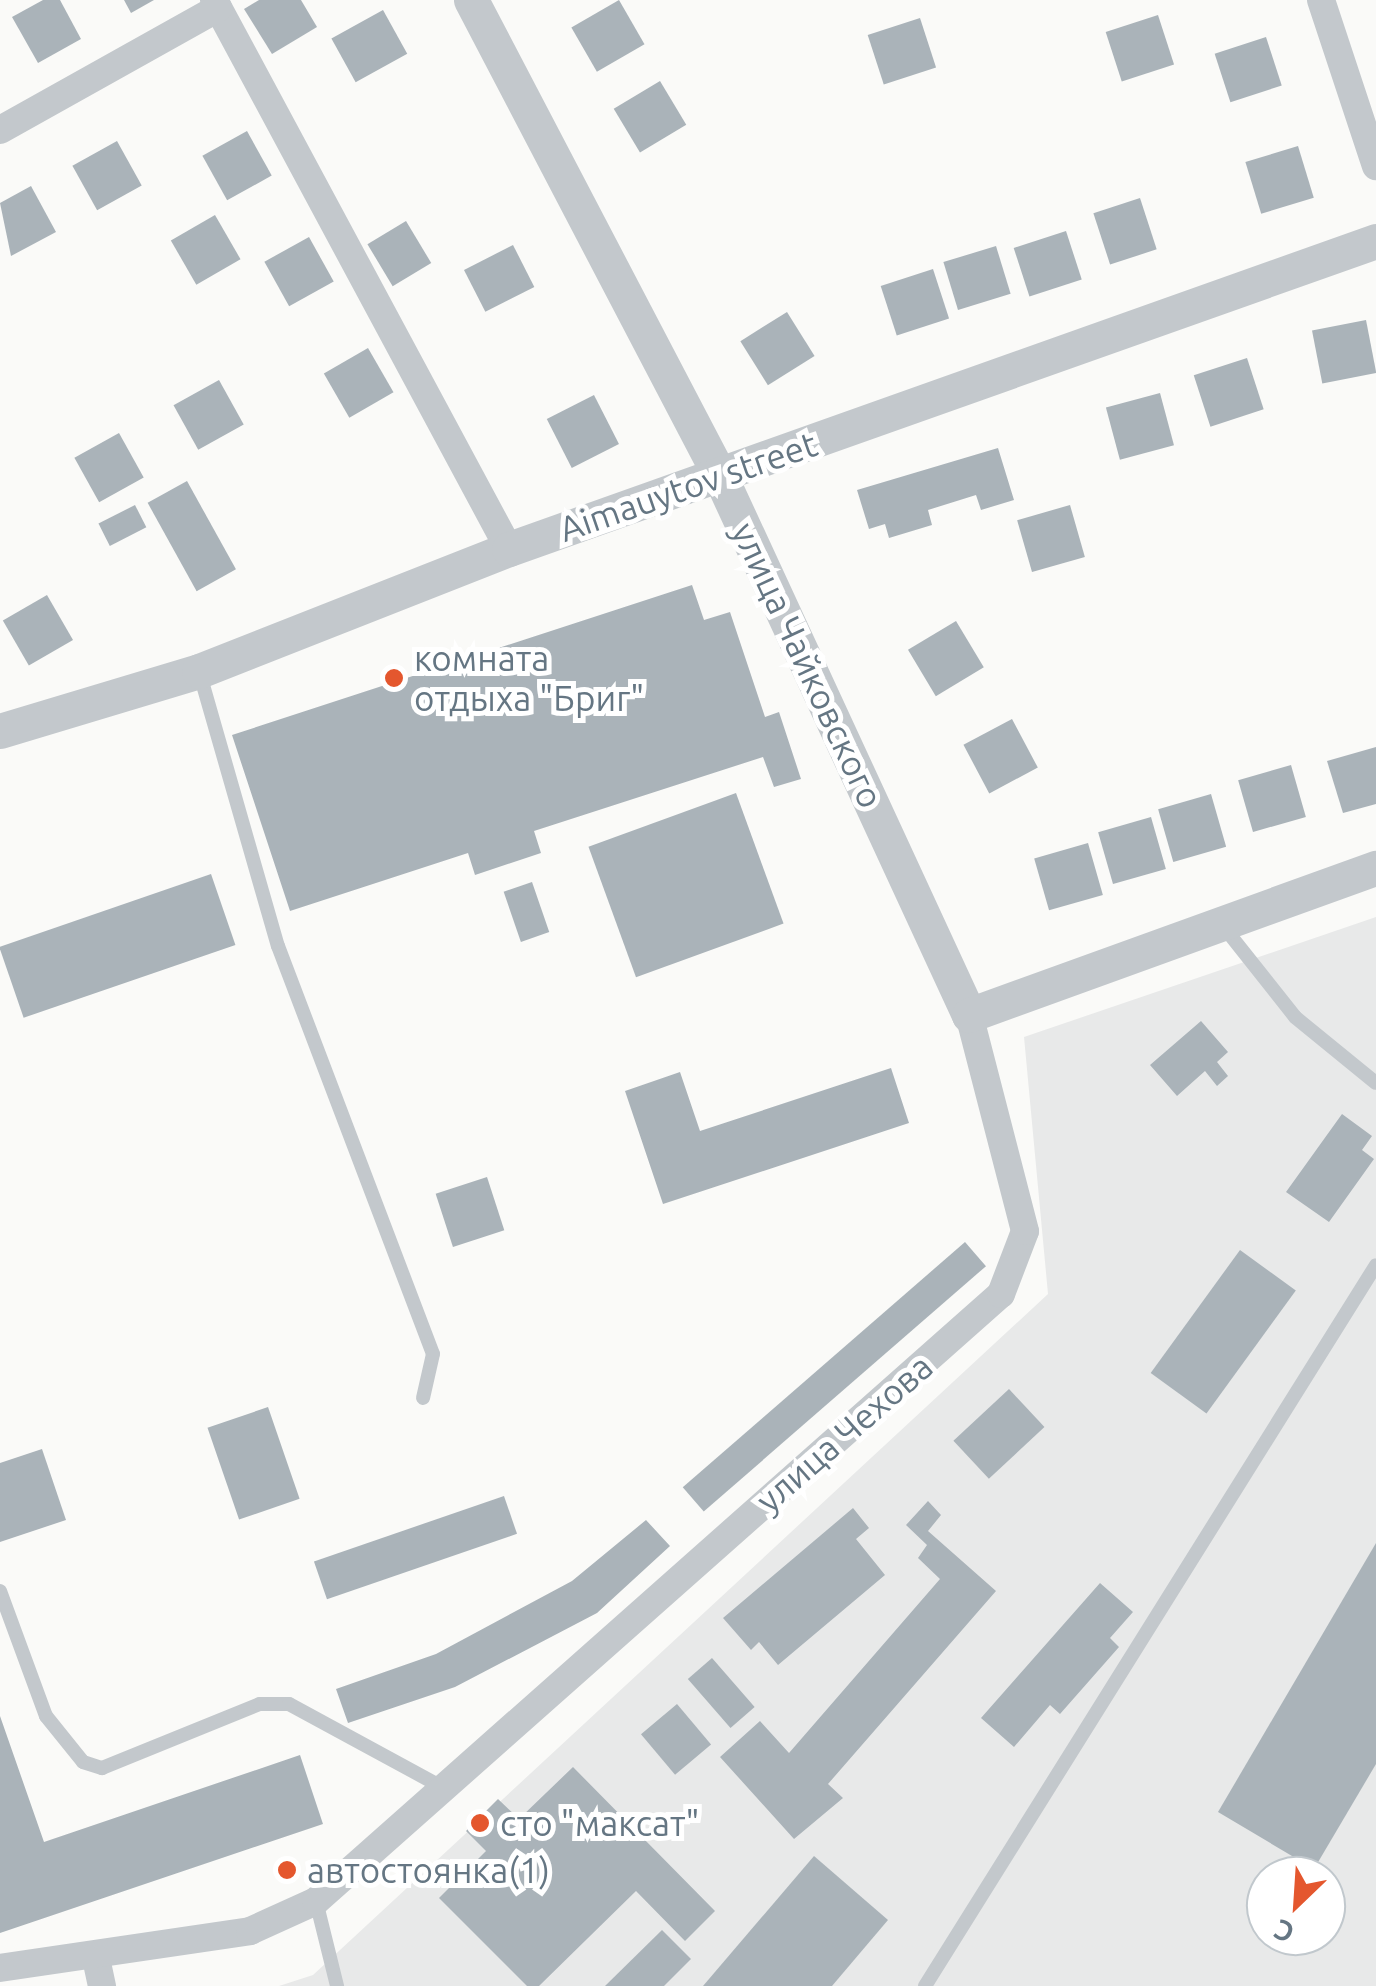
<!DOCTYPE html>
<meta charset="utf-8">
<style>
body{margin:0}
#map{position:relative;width:1376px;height:1986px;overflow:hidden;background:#fafaf8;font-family:Ubuntu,sans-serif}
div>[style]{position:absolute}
.built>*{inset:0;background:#e8e9e9}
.building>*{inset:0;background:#aab3b9;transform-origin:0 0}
.service>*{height:14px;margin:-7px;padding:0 7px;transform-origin:7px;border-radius:7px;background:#c3c8cc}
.minor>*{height:28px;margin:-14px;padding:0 14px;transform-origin:14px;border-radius:14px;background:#c3c8cc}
.tertiary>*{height:35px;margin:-17.5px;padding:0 17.5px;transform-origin:17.5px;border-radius:17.5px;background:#c3c8cc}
.dots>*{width:28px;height:28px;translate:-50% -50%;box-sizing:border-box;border:5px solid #fff;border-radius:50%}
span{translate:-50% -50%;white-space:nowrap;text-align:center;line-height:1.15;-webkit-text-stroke:10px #fff;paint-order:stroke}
.street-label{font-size:35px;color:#657683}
.poi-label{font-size:35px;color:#657683}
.left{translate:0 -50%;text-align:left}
.north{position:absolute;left:1246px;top:1856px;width:100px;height:100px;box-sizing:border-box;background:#fff;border:2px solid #c1c8cd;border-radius:50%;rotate:205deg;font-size:28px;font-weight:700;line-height:40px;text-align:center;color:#657683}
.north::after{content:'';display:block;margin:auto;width:35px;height:45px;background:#e4572e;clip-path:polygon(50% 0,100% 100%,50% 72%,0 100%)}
</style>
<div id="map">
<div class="built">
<div style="clip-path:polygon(evenodd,1376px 917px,1376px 1986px,279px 1986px,313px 1975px,1048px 1294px,1024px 1037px,1376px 917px,1266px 1876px,1326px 1876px,1326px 1936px,1266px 1936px,1266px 1876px)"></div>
</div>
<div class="building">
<div style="clip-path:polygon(43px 0,60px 0,81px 39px,38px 63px,12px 17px)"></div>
<div style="clip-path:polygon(124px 0,154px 0,131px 13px)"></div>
<div style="clip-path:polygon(259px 0,301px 0,317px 27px,272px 54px,244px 9px)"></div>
<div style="left:619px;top:0;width:51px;height:55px;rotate:60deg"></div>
<div style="left:383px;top:10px;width:50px;height:59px;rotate:61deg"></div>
<div style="left:1158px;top:15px;width:52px;height:55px;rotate:72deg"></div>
<div style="left:920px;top:18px;width:52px;height:55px;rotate:72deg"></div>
<div style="left:1266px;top:37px;width:51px;height:54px;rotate:72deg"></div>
<div style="left:660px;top:81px;width:51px;height:54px;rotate:59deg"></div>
<div style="left:247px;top:131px;width:51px;height:51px;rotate:61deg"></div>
<div style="left:117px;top:141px;width:51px;height:51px;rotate:61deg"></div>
<div style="left:1298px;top:146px;width:54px;height:55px;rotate:73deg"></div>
<div style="clip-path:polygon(31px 186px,56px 232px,11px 256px,0 203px)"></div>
<div style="left:1140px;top:198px;width:54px;height:49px;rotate:72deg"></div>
<div style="left:215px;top:215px;width:51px;height:51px;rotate:60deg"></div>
<div style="left:406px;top:221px;width:49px;height:45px;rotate:59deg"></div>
<div style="left:1066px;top:231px;width:51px;height:55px;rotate:72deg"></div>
<div style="left:309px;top:237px;width:51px;height:51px;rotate:61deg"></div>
<div style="left:513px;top:245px;width:47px;height:55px;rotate:63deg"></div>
<div style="left:996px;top:246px;width:50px;height:55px;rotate:73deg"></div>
<div style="left:933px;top:269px;width:52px;height:55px;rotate:72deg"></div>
<div style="left:787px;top:312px;width:52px;height:55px;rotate:58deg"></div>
<div style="left:1366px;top:320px;width:54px;height:55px;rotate:79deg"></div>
<div style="left:368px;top:348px;width:51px;height:51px;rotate:60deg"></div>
<div style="left:1247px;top:358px;width:54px;height:56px;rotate:72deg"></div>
<div style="left:219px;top:380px;width:51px;height:52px;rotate:61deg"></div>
<div style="left:1160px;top:393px;width:54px;height:56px;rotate:75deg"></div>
<div style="left:594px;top:395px;width:55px;height:53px;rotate:63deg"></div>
<div style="left:119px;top:433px;width:51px;height:51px;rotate:61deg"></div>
<div style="clip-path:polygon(998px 448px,1014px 500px,981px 510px,976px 495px,928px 510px,932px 525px,889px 538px,885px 524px,869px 529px,857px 490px)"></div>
<div style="left:187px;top:481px;width:101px;height:45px;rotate:61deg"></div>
<div style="left:135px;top:505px;width:25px;height:41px;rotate:63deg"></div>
<div style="left:1070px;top:505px;width:54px;height:55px;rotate:74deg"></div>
<div style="clip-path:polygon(692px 585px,704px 620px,730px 612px,765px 717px,779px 712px,801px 779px,774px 787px,763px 757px,534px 831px,541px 853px,475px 875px,468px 853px,290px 911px,232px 735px)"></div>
<div style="left:47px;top:595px;width:52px;height:51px;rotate:60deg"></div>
<div style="left:956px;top:621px;width:54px;height:56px;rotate:59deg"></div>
<div style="left:1012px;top:719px;width:55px;height:55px;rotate:62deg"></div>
<div style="clip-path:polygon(1376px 747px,1376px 804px,1343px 813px,1327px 761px)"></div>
<div style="left:1291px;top:765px;width:54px;height:55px;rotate:74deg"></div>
<div style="left:736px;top:793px;width:139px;height:157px;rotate:70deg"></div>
<div style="left:1211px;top:794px;width:55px;height:55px;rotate:74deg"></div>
<div style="left:1151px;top:817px;width:54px;height:55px;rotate:74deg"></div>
<div style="left:1088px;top:843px;width:54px;height:56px;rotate:74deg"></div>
<div style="left:211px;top:874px;width:75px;height:224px;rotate:71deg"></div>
<div style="left:532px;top:882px;width:53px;height:30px;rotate:71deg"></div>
<div style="clip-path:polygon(1201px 1021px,1228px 1052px,1217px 1062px,1228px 1076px,1217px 1086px,1205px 1071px,1177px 1096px,1150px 1065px)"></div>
<div style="clip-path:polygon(891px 1068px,909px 1123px,663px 1204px,625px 1091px,680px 1072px,700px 1131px)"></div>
<div style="clip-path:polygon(1342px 1114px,1372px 1136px,1362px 1150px,1374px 1159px,1329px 1222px,1286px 1192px)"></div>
<div style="left:487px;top:1177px;width:56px;height:54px;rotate:72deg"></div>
<div style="left:965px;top:1242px;width:32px;height:374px;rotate:49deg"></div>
<div style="left:1240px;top:1250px;width:69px;height:152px;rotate:36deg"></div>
<div style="left:1009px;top:1389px;width:52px;height:76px;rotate:47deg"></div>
<div style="left:268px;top:1407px;width:97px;height:64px;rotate:71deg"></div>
<div style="clip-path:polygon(42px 1449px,66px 1520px,0 1542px,0 1463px)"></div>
<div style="left:504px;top:1496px;width:40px;height:201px;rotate:71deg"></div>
<div style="clip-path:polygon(928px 1501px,941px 1515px,928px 1531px,996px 1591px,828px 1784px,843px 1798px,794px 1839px,720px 1757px,760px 1721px,789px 1753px,940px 1579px,918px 1558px,927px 1545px,906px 1525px)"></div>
<div style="clip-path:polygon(853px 1508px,869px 1528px,856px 1539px,885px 1575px,778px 1665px,759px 1642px,751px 1650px,723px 1618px)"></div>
<div style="clip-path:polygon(646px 1520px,670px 1546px,597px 1613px,455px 1687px,348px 1723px,336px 1689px,436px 1654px,572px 1581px)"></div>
<div style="clip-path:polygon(1376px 1543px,1376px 1764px,1314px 1869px,1218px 1812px)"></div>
<div style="clip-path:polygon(1100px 1583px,1133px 1612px,1110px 1638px,1119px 1647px,1060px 1714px,1050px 1705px,1014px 1747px,981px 1718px)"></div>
<div style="left:712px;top:1658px;width:65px;height:32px;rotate:49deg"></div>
<div style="left:677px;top:1704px;width:53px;height:47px;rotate:50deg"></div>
<div style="clip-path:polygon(0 1716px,44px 1842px,300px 1755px,323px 1824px,0 1933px)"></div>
<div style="clip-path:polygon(573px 1767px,715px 1911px,685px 1941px,636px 1891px,539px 1986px,527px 1986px,439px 1898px,486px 1851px,466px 1831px,498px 1799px,519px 1819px)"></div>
<div style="clip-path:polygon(814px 1856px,888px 1920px,832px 1986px,703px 1986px)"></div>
<div style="clip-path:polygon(662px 1930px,691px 1959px,664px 1986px,605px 1986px)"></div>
</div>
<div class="service">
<div style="left:199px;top:671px;width:286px;rotate:74deg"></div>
<div style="left:278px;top:946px;width:436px;rotate:69.2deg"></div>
<div style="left:433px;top:1354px;width:45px;rotate:102.8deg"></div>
<div style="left:1223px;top:926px;width:116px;rotate:51.6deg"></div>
<div style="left:1295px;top:1017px;width:104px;rotate:39.2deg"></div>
<div style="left:0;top:1591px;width:133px;rotate:69.8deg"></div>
<div style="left:46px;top:1716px;width:59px;rotate:51.2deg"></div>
<div style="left:83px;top:1762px;width:20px;rotate:18deg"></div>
<div style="left:102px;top:1768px;width:170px;rotate:-22.1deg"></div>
<div style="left:260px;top:1704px;width:29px"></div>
<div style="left:289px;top:1704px;width:174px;rotate:28.5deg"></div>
<div style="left:316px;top:1901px;width:88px;rotate:76.1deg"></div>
<div style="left:925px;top:1986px;width:850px;rotate:-57.97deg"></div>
</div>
<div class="minor">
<div style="left:214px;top:0;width:623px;rotate:61.75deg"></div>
<div style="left:1321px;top:0;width:175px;rotate:71.7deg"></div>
<div style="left:0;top:130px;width:250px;rotate:-29.2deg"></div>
<div style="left:96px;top:1958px;width:29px;rotate:78deg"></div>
<div style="left:0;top:1968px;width:253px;rotate:-8.4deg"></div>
<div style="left:250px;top:1931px;width:72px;rotate:-24.4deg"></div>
<div style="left:316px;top:1901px;width:915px;rotate:-41.55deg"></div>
<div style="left:1001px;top:1294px;width:67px;rotate:-69.1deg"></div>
<div style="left:1025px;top:1231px;width:223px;rotate:-104.5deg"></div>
</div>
<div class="tertiary">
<div style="left:471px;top:0;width:537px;rotate:62.39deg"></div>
<div style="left:720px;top:476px;width:594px;rotate:65.2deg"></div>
<div style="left:969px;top:1015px;width:433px;rotate:-19.9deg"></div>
<div style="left:0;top:731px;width:208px;rotate:-16.8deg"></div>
<div style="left:199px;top:671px;width:333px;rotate:-21.5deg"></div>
<div style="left:509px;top:549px;width:920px;rotate:-19.56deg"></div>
</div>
<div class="dots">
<div style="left:394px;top:678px;background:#e4572e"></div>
<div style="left:480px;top:1823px;background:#e4572e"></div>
<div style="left:287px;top:1870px;background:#e4572e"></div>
</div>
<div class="street-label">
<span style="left:688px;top:486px;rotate:-19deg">Aimauytov street</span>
<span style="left:808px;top:665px;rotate:65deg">улица Чайковского</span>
<span style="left:844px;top:1433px;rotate:-41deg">улица Чехова</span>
</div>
<div class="poi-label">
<span class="left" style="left:414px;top:678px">комната<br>отдыха "Бриг"</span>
<span class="left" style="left:500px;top:1823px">сто "максат"</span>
<span class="left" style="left:307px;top:1870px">автостоянка(1)</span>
</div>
<div class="north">С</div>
</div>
